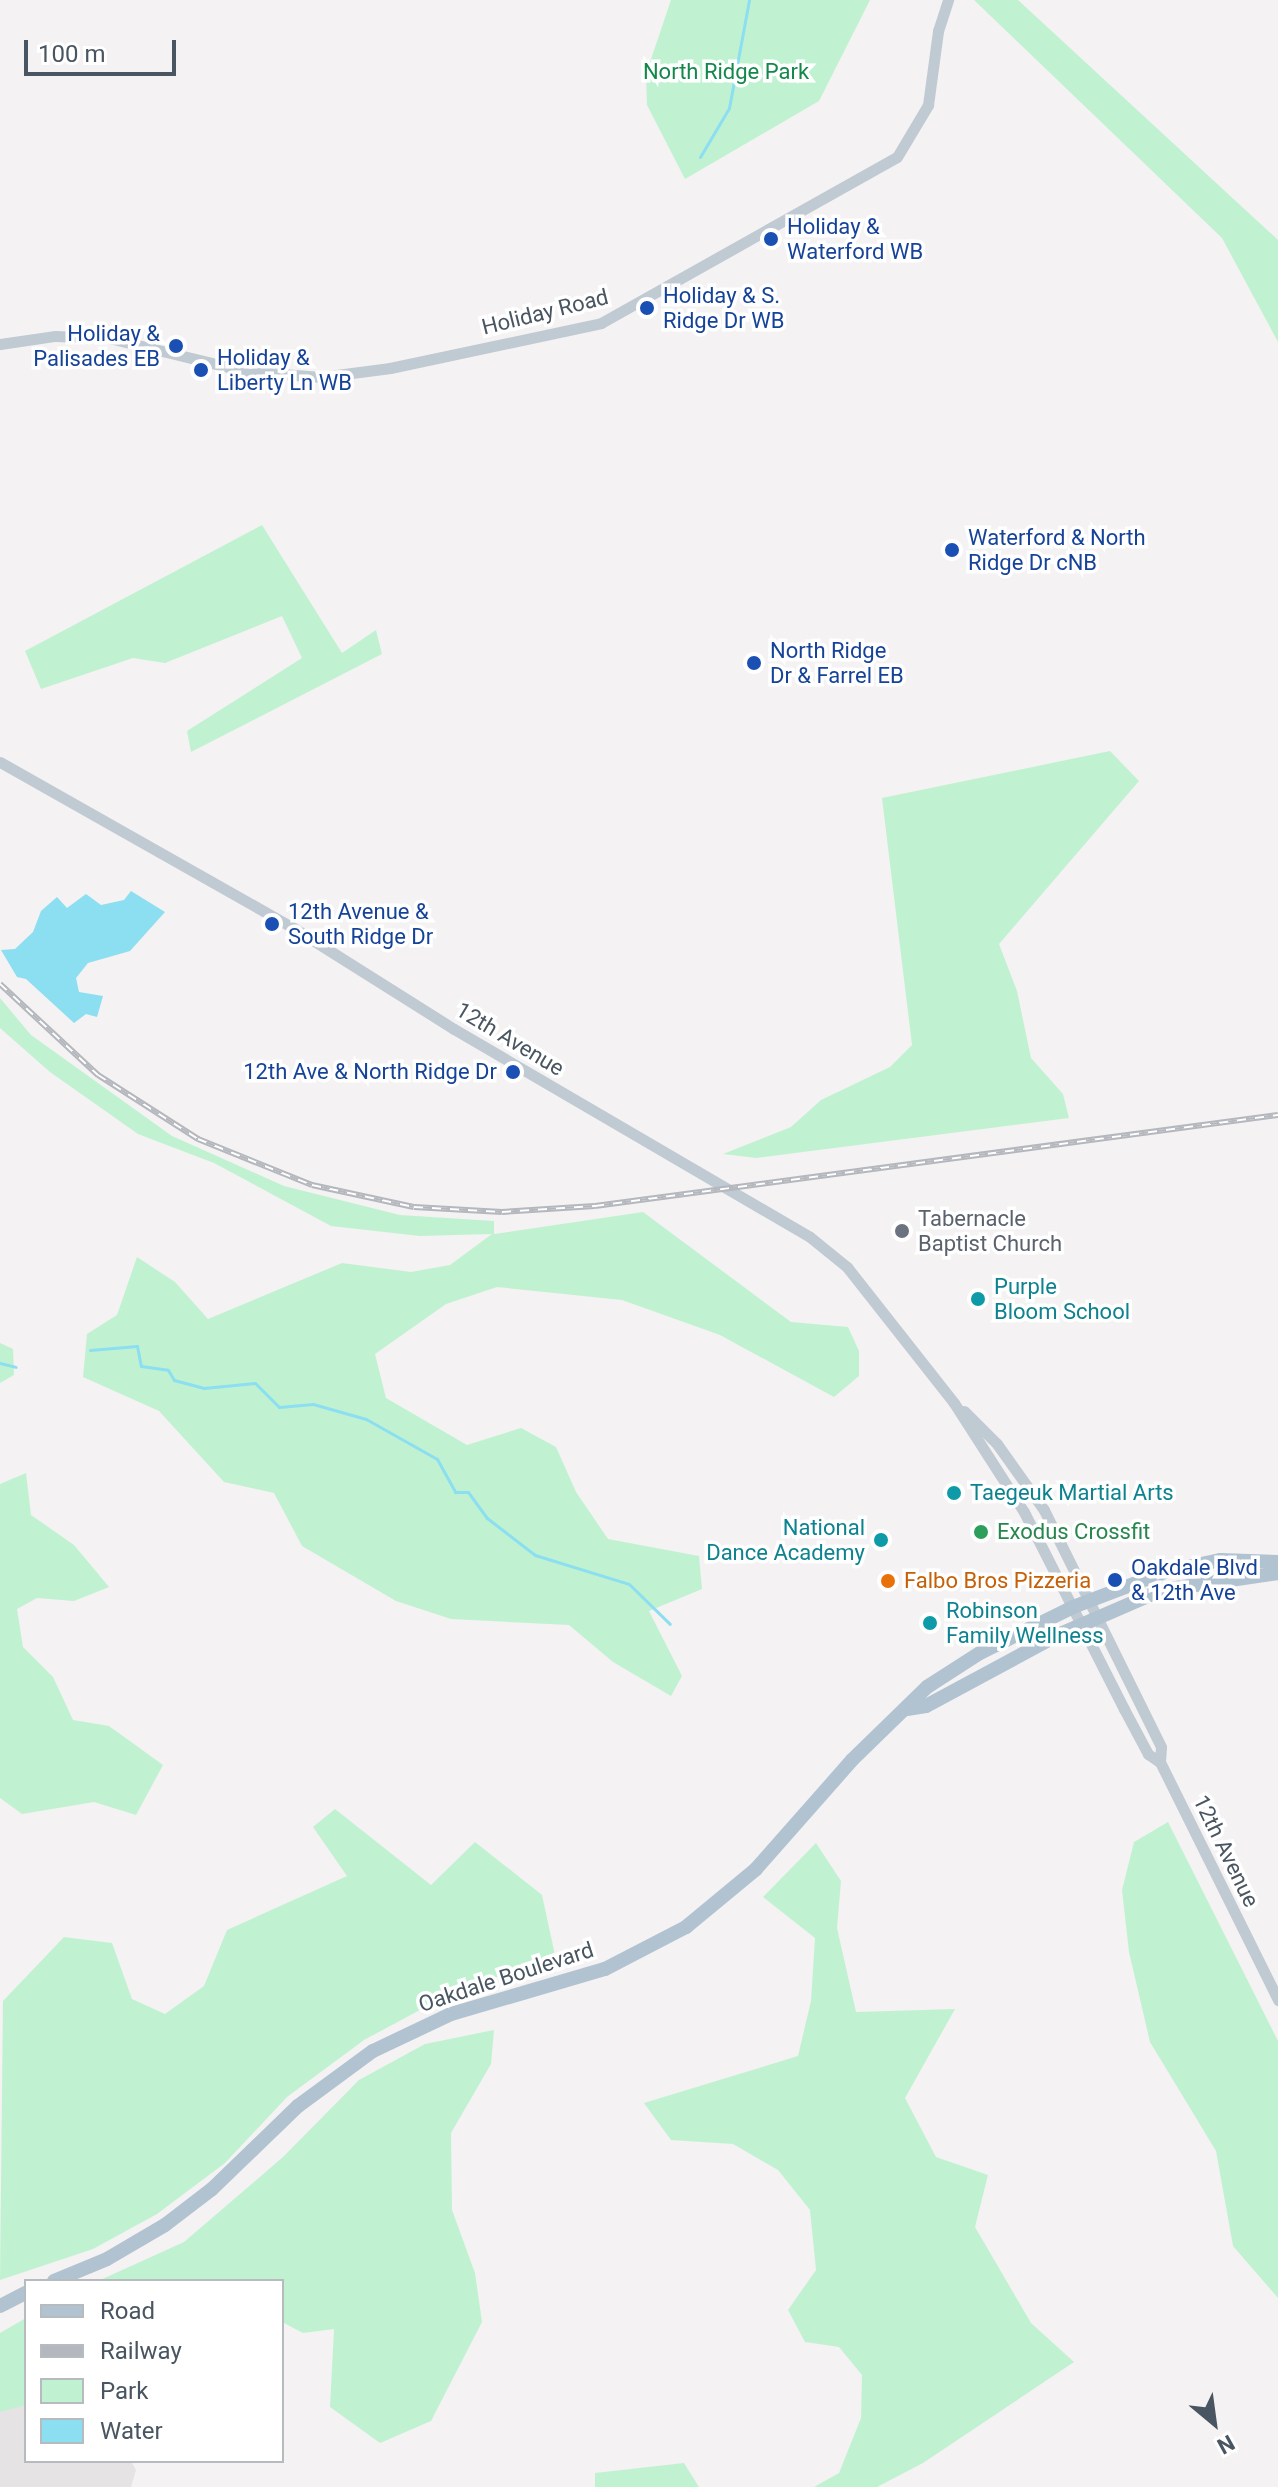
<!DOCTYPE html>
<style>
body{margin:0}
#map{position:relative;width:1278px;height:2487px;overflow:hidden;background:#f4f2f2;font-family:Roboto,sans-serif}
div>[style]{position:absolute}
.education>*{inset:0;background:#e5e3e4}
.green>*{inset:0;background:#c0f2d2}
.water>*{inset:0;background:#8cdef1}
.stream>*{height:3px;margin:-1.5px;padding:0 1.5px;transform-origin:1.5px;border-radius:1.5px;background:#8cdef1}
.minor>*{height:11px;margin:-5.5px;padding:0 5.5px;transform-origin:5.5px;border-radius:5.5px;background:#c0cad2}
.major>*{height:14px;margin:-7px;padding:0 7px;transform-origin:7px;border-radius:7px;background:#b1c2d1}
.rail>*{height:6px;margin-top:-3px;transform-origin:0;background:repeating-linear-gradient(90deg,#fff 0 9px,#b4b7bd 0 18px);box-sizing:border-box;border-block:2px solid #b4b7bd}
.dots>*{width:22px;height:22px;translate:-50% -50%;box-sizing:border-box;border:4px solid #fff;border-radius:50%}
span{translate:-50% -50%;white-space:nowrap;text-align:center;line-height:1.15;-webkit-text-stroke:7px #fff;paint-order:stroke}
.park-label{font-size:22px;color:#14884b}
.transit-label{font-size:22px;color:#164399}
.left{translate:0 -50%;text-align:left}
.right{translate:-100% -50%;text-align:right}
.street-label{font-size:22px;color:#495661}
.worship-label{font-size:22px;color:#5b616d}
.culture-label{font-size:22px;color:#0d838f}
.leisure-label{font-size:22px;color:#27864d}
.food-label{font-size:22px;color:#c56008}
.legend{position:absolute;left:24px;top:2279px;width:260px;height:184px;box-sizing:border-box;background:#fff;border:2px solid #b6bbc0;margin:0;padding:10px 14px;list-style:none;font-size:24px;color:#495661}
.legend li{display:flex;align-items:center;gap:16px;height:40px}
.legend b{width:40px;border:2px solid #b6bbc0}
.north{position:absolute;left:1174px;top:2383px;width:80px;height:80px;-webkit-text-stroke:6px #fff;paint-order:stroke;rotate:151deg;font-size:22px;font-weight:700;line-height:32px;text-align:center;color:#495661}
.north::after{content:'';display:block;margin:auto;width:28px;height:36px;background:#495661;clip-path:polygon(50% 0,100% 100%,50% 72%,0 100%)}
.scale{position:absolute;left:24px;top:40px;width:152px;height:36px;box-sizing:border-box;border:4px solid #495661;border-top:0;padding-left:10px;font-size:24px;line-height:28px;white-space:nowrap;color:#495661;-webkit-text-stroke:6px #fff;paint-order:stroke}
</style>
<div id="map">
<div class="education">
<div style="clip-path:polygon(26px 2383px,26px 2461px,131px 2461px,136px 2470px,131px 2487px,0 2487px,0 2399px)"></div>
</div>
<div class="green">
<div style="clip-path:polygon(671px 0,870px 0,819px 101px,685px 179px,647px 105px,646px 74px)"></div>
<div style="clip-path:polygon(974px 0,1018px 0,1278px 240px,1278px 342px,1222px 238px)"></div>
<div style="clip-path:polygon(262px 525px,342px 653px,376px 630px,382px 654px,191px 752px,187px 731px,302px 658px,282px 616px,165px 663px,133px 658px,41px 689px,25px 651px)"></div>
<div style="clip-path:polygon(1110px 751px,1139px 781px,999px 944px,1017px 991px,1031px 1058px,1063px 1094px,1069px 1118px,756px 1158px,723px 1154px,791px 1127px,821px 1100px,890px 1067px,912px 1045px,882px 798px)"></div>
<div style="clip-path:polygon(0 998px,31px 1035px,172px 1136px,284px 1186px,400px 1215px,494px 1221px,494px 1234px,643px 1212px,791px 1322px,848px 1327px,859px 1351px,859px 1376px,834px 1397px,720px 1335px,622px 1300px,497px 1287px,446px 1304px,375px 1354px,386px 1398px,467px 1445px,521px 1428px,556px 1447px,576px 1492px,608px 1539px,699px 1556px,702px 1589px,649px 1611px,682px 1676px,671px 1696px,613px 1662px,569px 1625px,451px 1619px,396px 1601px,302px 1546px,274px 1493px,224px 1482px,159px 1411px,83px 1377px,87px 1334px,117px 1315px,137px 1257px,175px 1282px,208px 1319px,342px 1263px,411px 1272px,450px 1265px,492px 1234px,420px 1236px,331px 1226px,214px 1163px,138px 1134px,50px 1072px,0 1028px)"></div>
<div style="clip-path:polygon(0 1343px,13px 1349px,14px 1375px,0 1383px)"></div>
<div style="clip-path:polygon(26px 1473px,31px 1515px,74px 1545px,109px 1587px,74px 1601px,37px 1598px,17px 1609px,23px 1647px,53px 1677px,73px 1720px,109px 1726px,163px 1765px,136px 1815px,94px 1802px,22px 1814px,0 1798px,0 1484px)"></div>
<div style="clip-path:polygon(335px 1809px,431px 1885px,475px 1842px,542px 1895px,555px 1955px,446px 1996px,364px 2040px,287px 2097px,225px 2163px,157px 2214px,93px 2249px,0 2280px,3px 2001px,64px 1937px,112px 1943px,132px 1999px,165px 2014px,204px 1986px,227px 1930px,347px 1876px,313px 1827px)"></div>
<div style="clip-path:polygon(1168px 1822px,1278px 2041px,1278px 2298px,1233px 2246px,1216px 2151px,1150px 2042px,1129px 1952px,1122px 1890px,1134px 1842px)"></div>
<div style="clip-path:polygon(816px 1843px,841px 1881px,837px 1928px,856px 2012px,955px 2009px,905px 2098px,936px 2157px,988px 2175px,975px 2227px,1031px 2323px,1074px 2362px,923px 2463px,877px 2487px,814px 2487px,839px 2473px,861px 2418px,862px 2375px,839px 2347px,805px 2342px,788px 2310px,816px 2270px,810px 2210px,778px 2170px,733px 2144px,671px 2140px,644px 2103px,798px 2056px,811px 2001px,815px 1938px,763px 1897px)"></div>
<div style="clip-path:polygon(494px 2030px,491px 2064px,451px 2133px,452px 2210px,475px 2273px,482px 2322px,431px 2421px,380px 2443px,330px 2407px,334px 2329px,303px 2333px,282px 2322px,282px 2281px,98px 2281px,184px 2242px,283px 2157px,359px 2080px,425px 2044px)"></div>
<div style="clip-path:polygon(26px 2318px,26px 2405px,0 2412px,0 2333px)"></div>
<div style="clip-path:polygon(684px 2463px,699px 2487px,595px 2487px,595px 2473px)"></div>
</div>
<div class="water">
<div style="clip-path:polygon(131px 891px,165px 912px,130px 951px,88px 963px,76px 978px,79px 992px,103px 996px,97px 1017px,86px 1014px,74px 1023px,26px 979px,17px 977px,1px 950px,15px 949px,33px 932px,41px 911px,57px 897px,67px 908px,86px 894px,101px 905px,124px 900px)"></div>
</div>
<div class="stream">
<div style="left:700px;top:157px;width:57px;rotate:-59.4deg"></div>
<div style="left:729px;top:108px;width:110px;rotate:-79.5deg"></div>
<div style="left:90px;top:1350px;width:47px;rotate:-4.9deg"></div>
<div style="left:137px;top:1346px;width:20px;rotate:79deg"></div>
<div style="left:141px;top:1366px;width:27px;rotate:8deg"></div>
<div style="left:168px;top:1370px;width:12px;rotate:59deg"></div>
<div style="left:174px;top:1380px;width:31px;rotate:15deg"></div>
<div style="left:204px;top:1388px;width:51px;rotate:-5.6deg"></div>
<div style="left:255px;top:1383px;width:34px;rotate:45deg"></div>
<div style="left:279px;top:1407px;width:34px;rotate:-5deg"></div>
<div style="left:313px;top:1404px;width:55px;rotate:15.8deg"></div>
<div style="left:366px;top:1419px;width:81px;rotate:29.4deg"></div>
<div style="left:437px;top:1459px;width:38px;rotate:61deg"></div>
<div style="left:455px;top:1492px;width:13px"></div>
<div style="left:468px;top:1492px;width:32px;rotate:54deg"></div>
<div style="left:487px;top:1518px;width:61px;rotate:37.6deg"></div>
<div style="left:535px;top:1555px;width:98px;rotate:17.1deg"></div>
<div style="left:629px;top:1584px;width:57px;rotate:44.3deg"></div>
<div style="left:0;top:1363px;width:16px;rotate:14deg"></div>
</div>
<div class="minor">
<div style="left:0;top:344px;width:56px;rotate:-8.3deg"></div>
<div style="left:55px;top:336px;width:54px;rotate:2.1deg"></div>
<div style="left:109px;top:338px;width:139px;rotate:13.7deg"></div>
<div style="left:244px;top:371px;width:77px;rotate:4.5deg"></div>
<div style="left:321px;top:377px;width:70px;rotate:-7.4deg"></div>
<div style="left:390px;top:368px;width:216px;rotate:-12deg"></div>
<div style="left:601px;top:323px;width:339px;rotate:-29.3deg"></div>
<div style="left:897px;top:157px;width:61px;rotate:-59.2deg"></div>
<div style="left:928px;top:105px;width:75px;rotate:-82.3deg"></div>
<div style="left:938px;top:31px;width:33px;rotate:-72deg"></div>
<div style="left:0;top:762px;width:335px;rotate:29.5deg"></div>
<div style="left:292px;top:927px;width:191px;rotate:32.2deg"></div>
<div style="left:454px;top:1029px;width:412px;rotate:30.3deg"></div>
<div style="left:810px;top:1237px;width:48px;rotate:39deg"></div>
<div style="left:847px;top:1267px;width:173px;rotate:51.8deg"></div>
<div style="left:954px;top:1403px;width:130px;rotate:57.3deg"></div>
<div style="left:1024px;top:1512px;width:221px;rotate:63.1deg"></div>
<div style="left:1124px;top:1709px;width:51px;rotate:61.9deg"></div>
<div style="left:1148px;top:1754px;width:14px;rotate:34deg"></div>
<div style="left:1160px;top:1762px;width:266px;rotate:63.6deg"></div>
<div style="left:964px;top:1411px;width:47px;rotate:45deg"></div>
<div style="left:997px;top:1444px;width:81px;rotate:54.5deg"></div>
<div style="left:1044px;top:1510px;width:264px;rotate:63.7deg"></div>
<div style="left:1161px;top:1747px;width:15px;rotate:94deg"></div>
</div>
<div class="major">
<div style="left:907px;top:1709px;width:19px;rotate:-9deg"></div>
<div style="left:926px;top:1706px;width:150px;rotate:-28.3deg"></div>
<div style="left:1058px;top:1635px;width:113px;rotate:-23.4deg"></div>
<div style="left:1162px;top:1590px;width:117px;rotate:-8.3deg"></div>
<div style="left:54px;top:2281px;width:57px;rotate:-22.5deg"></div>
<div style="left:107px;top:2259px;width:67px;rotate:-30.4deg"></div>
<div style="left:165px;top:2225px;width:59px;rotate:-37.5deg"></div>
<div style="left:212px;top:2189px;width:120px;rotate:-44deg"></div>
<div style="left:298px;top:2106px;width:93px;rotate:-36.3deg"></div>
<div style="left:373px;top:2051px;width:86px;rotate:-25.4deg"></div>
<div style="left:451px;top:2014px;width:160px;rotate:-16.3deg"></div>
<div style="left:605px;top:1969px;width:91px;rotate:-27.4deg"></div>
<div style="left:686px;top:1927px;width:91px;rotate:-39.6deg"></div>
<div style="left:756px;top:1869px;width:145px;rotate:-48.6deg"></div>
<div style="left:852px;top:1760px;width:105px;rotate:-44.2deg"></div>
<div style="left:927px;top:1687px;width:63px;rotate:-32.7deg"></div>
<div style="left:980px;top:1653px;width:104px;rotate:-26.3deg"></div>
<div style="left:1073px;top:1607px;width:102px;rotate:-20.8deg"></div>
<div style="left:1168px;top:1571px;width:53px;rotate:-11.9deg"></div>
<div style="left:1220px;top:1560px;width:58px;rotate:2deg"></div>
<div style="left:0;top:2306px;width:29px;rotate:-27deg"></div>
</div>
<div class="rail">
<div style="left:0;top:984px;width:134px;rotate:42.9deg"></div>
<div style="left:98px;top:1075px;width:119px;rotate:32.6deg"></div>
<div style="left:198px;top:1139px;width:123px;rotate:22deg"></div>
<div style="left:312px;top:1185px;width:104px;rotate:12.2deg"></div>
<div style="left:414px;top:1207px;width:88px;rotate:3.3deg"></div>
<div style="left:502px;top:1212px;width:93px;rotate:-3.7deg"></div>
<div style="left:595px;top:1206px;width:689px;rotate:-7.59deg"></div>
</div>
<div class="dots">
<div style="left:771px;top:239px;background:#1a4fb4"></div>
<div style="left:647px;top:308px;background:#1a4fb4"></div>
<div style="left:176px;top:346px;background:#1a4fb4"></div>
<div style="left:201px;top:370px;background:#1a4fb4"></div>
<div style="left:952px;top:550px;background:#1a4fb4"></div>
<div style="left:754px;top:663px;background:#1a4fb4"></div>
<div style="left:272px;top:924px;background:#1a4fb4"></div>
<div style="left:513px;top:1072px;background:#1a4fb4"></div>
<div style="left:902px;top:1231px;background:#6b7280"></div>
<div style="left:978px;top:1299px;background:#0f9aa8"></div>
<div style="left:954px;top:1493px;background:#0f9aa8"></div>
<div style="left:981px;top:1532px;background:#2e9e5b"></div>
<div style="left:881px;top:1540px;background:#0f9aa8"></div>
<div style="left:1115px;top:1580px;background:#1a4fb4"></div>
<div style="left:888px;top:1581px;background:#e8710a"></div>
<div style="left:930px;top:1623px;background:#0f9aa8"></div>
</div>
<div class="park-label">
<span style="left:726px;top:72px">North Ridge Park</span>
</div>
<div class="transit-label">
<span class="left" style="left:787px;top:239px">Holiday &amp;<br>Waterford WB</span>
<span class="left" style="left:663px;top:308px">Holiday &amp; S.<br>Ridge Dr WB</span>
<span class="right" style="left:160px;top:346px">Holiday &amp;<br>Palisades EB</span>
<span class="left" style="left:217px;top:370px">Holiday &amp;<br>Liberty Ln WB</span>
<span class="left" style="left:968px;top:550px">Waterford &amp; North<br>Ridge Dr cNB</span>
<span class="left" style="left:770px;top:663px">North Ridge<br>Dr &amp; Farrel EB</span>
<span class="left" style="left:288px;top:924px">12th Avenue &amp;<br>South Ridge Dr</span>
<span class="right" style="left:497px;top:1072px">12th Ave &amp; North Ridge Dr</span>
<span class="left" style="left:1131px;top:1580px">Oakdale Blvd<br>&amp; 12th Ave</span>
</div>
<div class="street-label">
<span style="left:545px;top:312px;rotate:-14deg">Holiday Road</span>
<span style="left:510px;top:1039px;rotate:31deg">12th Avenue</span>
<span style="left:1226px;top:1851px;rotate:64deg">12th Avenue</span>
<span style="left:506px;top:1977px;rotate:-18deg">Oakdale Boulevard</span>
</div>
<div class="worship-label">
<span class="left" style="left:918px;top:1231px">Tabernacle<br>Baptist Church</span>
</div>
<div class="culture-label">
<span class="left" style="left:994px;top:1299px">Purple<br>Bloom School</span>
<span class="left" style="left:970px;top:1493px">Taegeuk Martial Arts</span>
<span class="right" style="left:865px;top:1540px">National<br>Dance Academy</span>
<span class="left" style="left:946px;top:1623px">Robinson<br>Family Wellness</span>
</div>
<div class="leisure-label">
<span class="left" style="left:997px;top:1532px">Exodus Crossfit</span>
</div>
<div class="food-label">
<span class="left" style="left:904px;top:1581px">Falbo Bros Pizzeria</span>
</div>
<ul class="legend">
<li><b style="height:10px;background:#b1c2d1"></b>Road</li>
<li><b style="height:10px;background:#b4b7bd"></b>Railway</li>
<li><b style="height:22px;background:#c0f2d2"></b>Park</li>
<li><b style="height:22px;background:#8cdef1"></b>Water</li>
</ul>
<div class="north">N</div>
<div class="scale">100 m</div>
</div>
